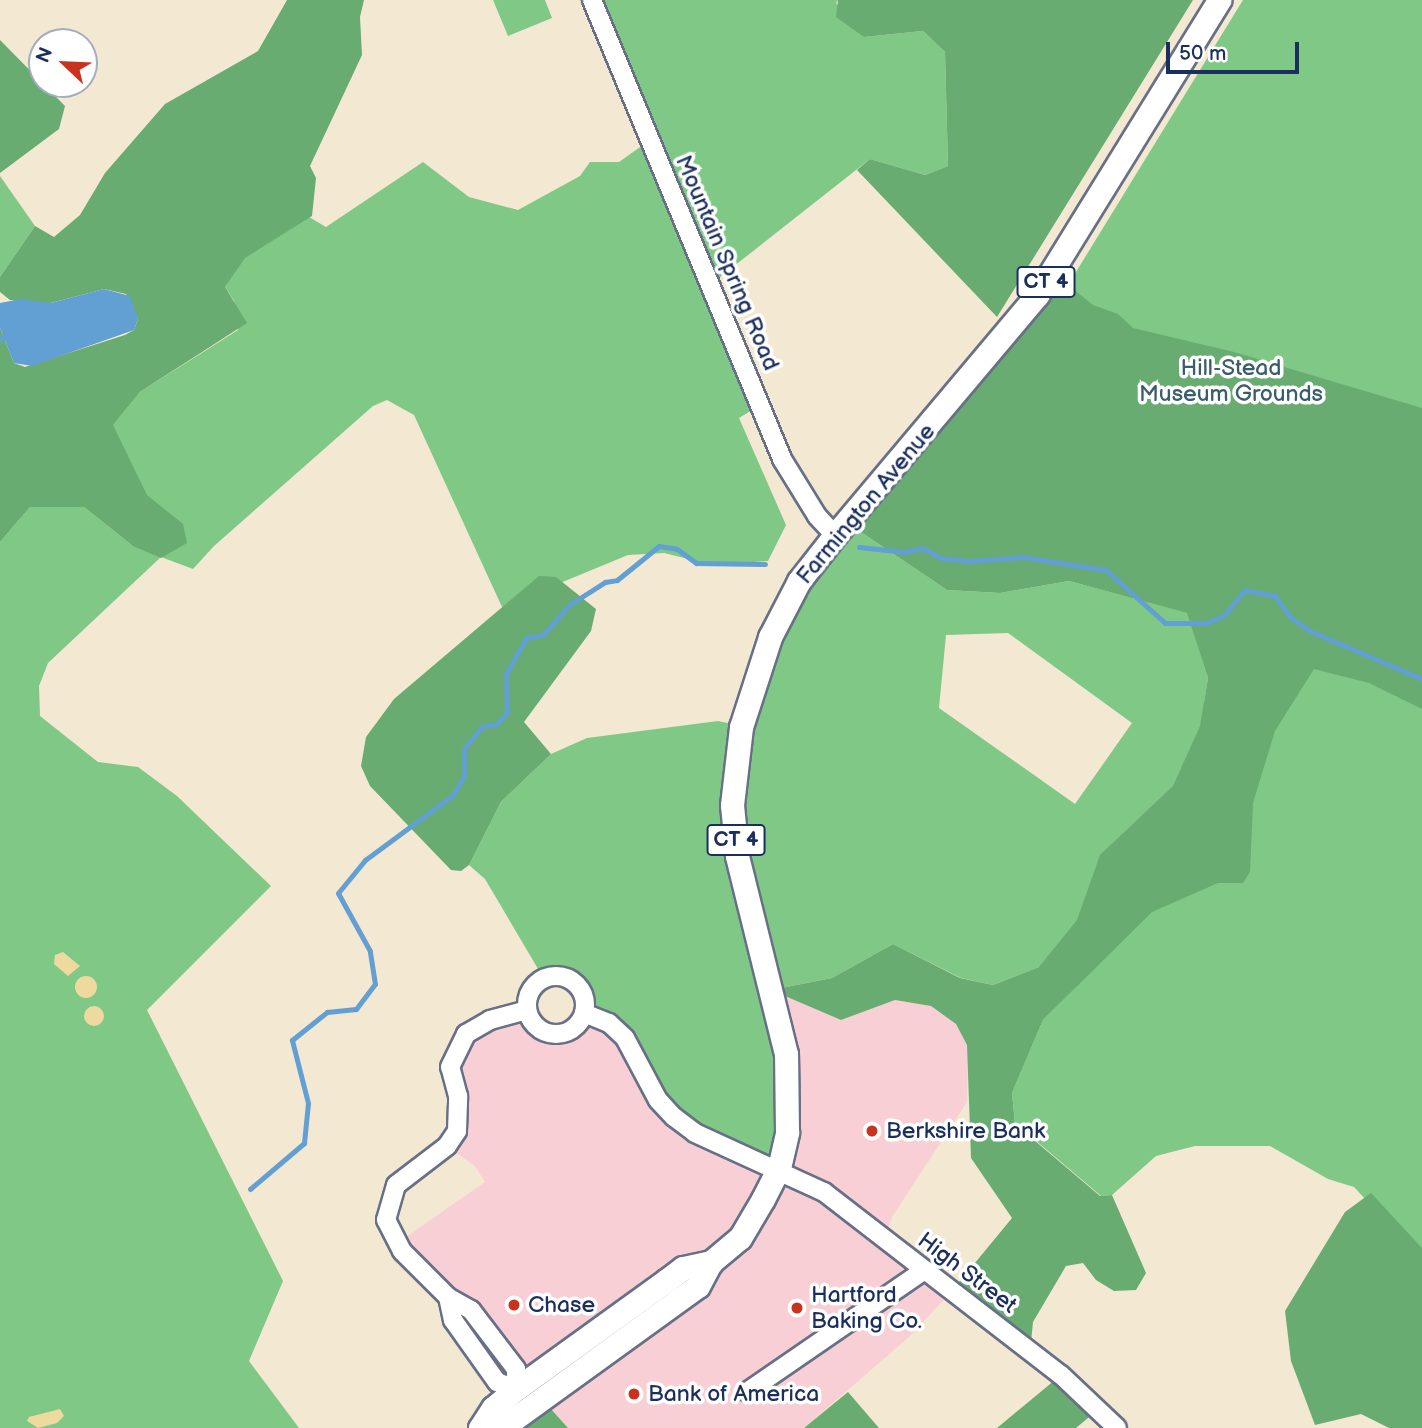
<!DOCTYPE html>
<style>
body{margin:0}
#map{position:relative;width:1422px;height:1428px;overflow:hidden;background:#f3e8d1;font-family:"Balsamiq Sans",sans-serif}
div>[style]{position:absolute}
.built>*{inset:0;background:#f7cfd5}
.green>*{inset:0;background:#80c885}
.forest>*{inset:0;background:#68ac72}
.sand>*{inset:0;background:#eeda9e}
.round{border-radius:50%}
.water>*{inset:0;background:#629fd3}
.stream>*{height:5px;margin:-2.5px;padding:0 2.5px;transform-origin:2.5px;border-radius:2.5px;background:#629fd3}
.roads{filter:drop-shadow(2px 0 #677086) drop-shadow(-2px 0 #677086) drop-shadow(0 2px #677086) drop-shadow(0 -2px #677086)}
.minor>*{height:18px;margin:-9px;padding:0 9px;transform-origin:9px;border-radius:9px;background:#fff}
.minor>.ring{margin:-9px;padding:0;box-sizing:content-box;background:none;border:18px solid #fff;border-radius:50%}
.major>*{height:23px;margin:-11.5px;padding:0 11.5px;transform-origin:11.5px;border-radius:11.5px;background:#fff}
.dots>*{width:19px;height:19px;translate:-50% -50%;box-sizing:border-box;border:4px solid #fff;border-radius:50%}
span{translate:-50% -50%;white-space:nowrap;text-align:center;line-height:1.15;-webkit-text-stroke:7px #fff;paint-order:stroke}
.shield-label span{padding:2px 5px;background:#fff;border:2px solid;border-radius:5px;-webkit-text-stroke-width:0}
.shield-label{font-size:21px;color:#1b2f5e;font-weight:700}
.street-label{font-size:23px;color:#1b2f5e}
.park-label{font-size:23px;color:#395d6a}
.poi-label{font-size:23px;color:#1b2f5e}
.left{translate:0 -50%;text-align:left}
.north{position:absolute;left:28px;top:28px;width:70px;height:70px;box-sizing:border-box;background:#fff;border:2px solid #a4acbf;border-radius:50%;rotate:293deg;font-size:19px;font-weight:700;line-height:28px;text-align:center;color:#1b2f5e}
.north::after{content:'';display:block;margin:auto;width:24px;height:32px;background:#c8321e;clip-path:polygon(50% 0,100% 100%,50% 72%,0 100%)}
.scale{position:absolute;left:1166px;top:42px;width:133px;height:32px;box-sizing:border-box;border:4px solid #1b2f5e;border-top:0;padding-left:9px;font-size:21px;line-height:24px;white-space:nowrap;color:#1b2f5e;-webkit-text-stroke:5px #fff;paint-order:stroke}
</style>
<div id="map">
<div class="built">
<div style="clip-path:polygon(771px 990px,841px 1020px,895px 1000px,931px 1006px,956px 1024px,968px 1045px,967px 1102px,892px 1217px,884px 1240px,951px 1292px,909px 1337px,804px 1428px,568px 1428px,542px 1399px,710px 1263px,516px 1389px,448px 1297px,396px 1244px,485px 1182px,475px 1166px,447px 1146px,452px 1078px,466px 1034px,527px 1010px,536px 1027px,555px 1035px,573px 1029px,584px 1013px)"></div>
</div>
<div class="green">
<div style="clip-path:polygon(493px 0,545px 0,552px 18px,508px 36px)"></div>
<div style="clip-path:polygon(592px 0,838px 0,836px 3px,864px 37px,923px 31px,945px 52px,948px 166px,925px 175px,870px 159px,710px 285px,760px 405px,739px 418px,786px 525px,768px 561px,713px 565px,664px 553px,628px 555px,502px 607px,414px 415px,387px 400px,373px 406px,214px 546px,193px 569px,161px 557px,48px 663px,39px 686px,40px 716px,98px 762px,138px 767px,177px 796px,271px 886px,147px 1010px,283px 1281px,249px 1361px,299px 1428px,0 1428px,0 542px,30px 507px,84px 507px,133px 546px,42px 458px,116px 421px,140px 392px,238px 330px,234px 301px,225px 287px,287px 193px,309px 217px,326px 227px,423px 162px,469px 197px,518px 210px,580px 176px,590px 162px,619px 162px,650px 140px)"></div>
<div style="clip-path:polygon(evenodd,1243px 0,1422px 0,1422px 1260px,1354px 1187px,1328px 1179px,1270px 1146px,1195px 1146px,1156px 1156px,1112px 1195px,1101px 1196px,1015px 1123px,1012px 1093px,1043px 1020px,1076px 987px,1039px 967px,993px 985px,961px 978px,893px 944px,832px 978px,771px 990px,786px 1054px,779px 1168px,695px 1133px,632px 1053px,584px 1013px,578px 986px,562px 976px,544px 979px,485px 879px,469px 865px,501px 802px,551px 754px,587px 738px,718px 721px,741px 726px,754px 680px,846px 522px,947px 590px,1000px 593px,1069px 581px,1188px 613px,1208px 678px,1204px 703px,1276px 612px,1068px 285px,1243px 0,1008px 633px,1132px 723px,1075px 804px,939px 708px,946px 635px,1008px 633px)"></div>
<div style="clip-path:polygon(0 176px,35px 226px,0 277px)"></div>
</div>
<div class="forest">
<div style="clip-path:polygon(287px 0,364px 0,360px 17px,362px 55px,310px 166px,316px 178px,312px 216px,245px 258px,225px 287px,247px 323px,140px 392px,113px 425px,147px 495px,183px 524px,187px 543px,161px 558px,133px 546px,84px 507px,30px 507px,0 542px,0 328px,14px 363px,25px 367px,125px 335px,134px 330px,138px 319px,126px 294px,104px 289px,47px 304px,10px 300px,0 292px,0 277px,35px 226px,54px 237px,80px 215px,105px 173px,165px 104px,258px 51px)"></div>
<div style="clip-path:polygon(838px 0,1193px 0,997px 317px,857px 170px,870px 159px,925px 175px,948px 166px,945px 52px,923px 31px,864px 37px,836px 17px)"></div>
<div style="clip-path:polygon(0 40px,65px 106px,59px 129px,0 173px)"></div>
<div style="clip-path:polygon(1064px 254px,1068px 285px,1093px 305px,1118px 314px,1133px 328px,1234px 352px,1422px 408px,1422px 709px,1369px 683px,1314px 669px,1275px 731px,1253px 803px,1250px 872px,1243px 883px,1218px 883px,1152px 912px,1043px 1020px,1012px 1093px,1015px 1124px,1100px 1196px,1112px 1195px,1146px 1273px,1136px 1290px,1114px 1291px,1096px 1280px,1083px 1263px,1066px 1266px,1033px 1322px,1030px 1352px,951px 1292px,1012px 1218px,971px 1158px,967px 1045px,956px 1024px,931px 1006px,895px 1000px,841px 1020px,771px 990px,832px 978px,893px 944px,960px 978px,993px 985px,1039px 967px,1077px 920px,1100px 855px,1173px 786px,1200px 726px,1208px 678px,1187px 613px,1069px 581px,1000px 593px,947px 590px,846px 522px)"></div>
<div style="clip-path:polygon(539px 576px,556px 577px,596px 609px,591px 631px,524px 722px,551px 754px,501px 802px,469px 865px,461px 871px,451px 870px,370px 786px,361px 766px,366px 737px,394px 699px)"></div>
<div style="clip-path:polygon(1371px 1193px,1422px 1248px,1422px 1428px,1389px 1428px,1361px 1414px,1315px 1425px,1291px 1361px,1285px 1311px,1345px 1212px)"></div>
<div style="clip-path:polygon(1061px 1375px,1100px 1408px,1076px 1428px,997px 1428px)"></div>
<div style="clip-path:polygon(848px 1392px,879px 1428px,804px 1428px)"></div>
<div style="clip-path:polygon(542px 1399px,568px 1428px,509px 1428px)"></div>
</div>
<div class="sand">
<div style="clip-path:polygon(63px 952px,80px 966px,68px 976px,54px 964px,55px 955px)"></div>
<div class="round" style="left:75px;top:976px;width:22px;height:22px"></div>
<div class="round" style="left:84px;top:1006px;width:20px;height:20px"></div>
<div style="clip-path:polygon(60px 1409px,64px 1416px,57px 1423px,38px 1428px,27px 1421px,29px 1417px)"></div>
</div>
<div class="water">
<div style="clip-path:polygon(104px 289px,130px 296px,138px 319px,134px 330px,32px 366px,14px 363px,0 328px,0 303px,21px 299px,51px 303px)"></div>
</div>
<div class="stream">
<div style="left:0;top:339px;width:4px;rotate:-27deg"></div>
<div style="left:859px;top:547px;width:46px;rotate:6.2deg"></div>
<div style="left:905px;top:552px;width:17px;rotate:-13deg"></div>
<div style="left:922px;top:548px;width:21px;rotate:28deg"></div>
<div style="left:941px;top:558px;width:28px;rotate:6deg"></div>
<div style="left:969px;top:561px;width:54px;rotate:-4.2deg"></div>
<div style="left:1023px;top:557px;width:84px;rotate:8.9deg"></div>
<div style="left:1106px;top:570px;width:79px;rotate:41.9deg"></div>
<div style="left:1165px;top:623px;width:42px"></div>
<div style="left:1207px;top:623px;width:19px;rotate:-25deg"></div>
<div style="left:1224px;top:615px;width:33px;rotate:-50deg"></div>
<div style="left:1245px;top:590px;width:31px;rotate:11deg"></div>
<div style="left:1275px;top:596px;width:26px;rotate:54deg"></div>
<div style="left:1290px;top:617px;width:24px;rotate:35deg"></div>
<div style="left:1310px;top:631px;width:122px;rotate:23.2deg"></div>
<div style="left:250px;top:1189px;width:71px;rotate:-40.4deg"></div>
<div style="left:304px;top:1143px;width:40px;rotate:-84.3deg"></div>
<div style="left:308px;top:1103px;width:65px;rotate:-104.3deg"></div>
<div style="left:292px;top:1040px;width:45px;rotate:-38.7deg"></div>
<div style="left:327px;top:1012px;width:29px;rotate:-6deg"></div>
<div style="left:356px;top:1009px;width:31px;rotate:-53deg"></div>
<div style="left:375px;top:984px;width:33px;rotate:-99deg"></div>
<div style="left:370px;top:951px;width:66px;rotate:-118.9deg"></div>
<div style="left:338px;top:893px;width:43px;rotate:-50.7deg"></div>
<div style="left:365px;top:860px;width:109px;rotate:-36.5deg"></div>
<div style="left:453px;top:795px;width:22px;rotate:-60deg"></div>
<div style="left:464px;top:776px;width:27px;rotate:-90deg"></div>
<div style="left:464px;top:749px;width:28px;rotate:-52deg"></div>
<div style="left:481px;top:727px;width:16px;rotate:-11deg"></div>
<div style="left:497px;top:724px;width:16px;rotate:-50deg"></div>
<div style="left:507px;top:712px;width:38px;rotate:-92deg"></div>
<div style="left:506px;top:674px;width:41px;rotate:-60.9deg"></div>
<div style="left:526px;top:638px;width:17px;rotate:-10deg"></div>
<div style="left:543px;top:635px;width:40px;rotate:-49deg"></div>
<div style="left:569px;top:605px;width:43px;rotate:-32.6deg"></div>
<div style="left:605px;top:582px;width:12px;rotate:-9deg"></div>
<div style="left:617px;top:580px;width:54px;rotate:-39deg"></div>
<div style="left:659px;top:546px;width:18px;rotate:9deg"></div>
<div style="left:677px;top:549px;width:24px;rotate:36deg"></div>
<div style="left:696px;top:563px;width:69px;rotate:0.8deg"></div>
</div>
<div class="roads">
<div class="minor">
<div style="left:592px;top:0;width:497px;rotate:67.5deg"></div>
<div style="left:782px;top:459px;width:67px;rotate:58.4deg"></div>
<div style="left:817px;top:516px;width:26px;rotate:47deg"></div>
<div class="ring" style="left:527px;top:976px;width:40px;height:40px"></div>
<div style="left:584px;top:1013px;width:27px;rotate:22deg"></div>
<div style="left:609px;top:1023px;width:22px;rotate:43deg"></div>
<div style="left:625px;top:1038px;width:70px;rotate:62deg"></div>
<div style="left:658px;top:1100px;width:23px;rotate:47deg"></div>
<div style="left:674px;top:1117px;width:26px;rotate:37deg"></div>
<div style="left:695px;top:1133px;width:142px;rotate:24.6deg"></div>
<div style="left:824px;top:1192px;width:299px;rotate:37.7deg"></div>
<div style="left:1061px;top:1375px;width:77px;rotate:43.4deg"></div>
<div style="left:448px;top:1297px;width:24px;rotate:78deg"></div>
<div style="left:453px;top:1320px;width:76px;rotate:54.6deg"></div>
<div style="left:497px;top:1382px;width:20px;rotate:20deg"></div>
<div style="left:516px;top:1389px;width:20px;rotate:-90deg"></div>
<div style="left:516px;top:1369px;width:74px;rotate:-127.3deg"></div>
<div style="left:471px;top:1310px;width:26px;rotate:-151deg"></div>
<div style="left:448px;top:1297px;width:65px;rotate:-135deg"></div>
<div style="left:402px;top:1251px;width:35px;rotate:-117deg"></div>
<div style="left:386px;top:1220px;width:36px;rotate:-74deg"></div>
<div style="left:396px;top:1185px;width:64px;rotate:-37.4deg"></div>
<div style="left:447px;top:1146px;width:18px;rotate:-56deg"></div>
<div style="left:457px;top:1131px;width:35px;rotate:-88deg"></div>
<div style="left:458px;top:1096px;width:30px;rotate:-105deg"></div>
<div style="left:450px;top:1067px;width:37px;rotate:-64deg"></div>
<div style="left:466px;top:1034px;width:28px;rotate:-30deg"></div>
<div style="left:490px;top:1020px;width:38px;rotate:-15deg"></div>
<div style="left:747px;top:1392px;width:214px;rotate:-34.5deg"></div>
</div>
<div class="major">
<div style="left:480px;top:1428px;width:35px;rotate:-15deg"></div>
<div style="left:514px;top:1419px;width:227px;rotate:-35.9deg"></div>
<div style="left:698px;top:1286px;width:27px;rotate:-62deg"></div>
<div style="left:711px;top:1262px;width:38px;rotate:-40deg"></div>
<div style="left:740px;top:1238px;width:45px;rotate:-59.5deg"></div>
<div style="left:763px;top:1199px;width:35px;rotate:-63deg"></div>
<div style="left:779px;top:1168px;width:37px;rotate:-77deg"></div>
<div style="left:787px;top:1132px;width:78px;rotate:-90.7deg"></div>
<div style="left:786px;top:1054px;width:204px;rotate:-103.9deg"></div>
<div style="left:737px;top:856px;width:51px;rotate:-95.6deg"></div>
<div style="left:732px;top:805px;width:79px;rotate:-83.4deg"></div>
<div style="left:741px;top:727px;width:95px;rotate:-72.1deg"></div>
<div style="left:770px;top:637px;width:63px;rotate:-62.6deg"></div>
<div style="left:799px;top:581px;width:58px;rotate:-52deg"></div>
<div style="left:835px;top:535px;width:314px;rotate:-49.9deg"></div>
<div style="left:1037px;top:295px;width:347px;rotate:-58.3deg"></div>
<div style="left:480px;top:1428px;width:24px;rotate:-57deg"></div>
<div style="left:493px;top:1408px;width:30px;rotate:-40deg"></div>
<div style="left:516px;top:1389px;width:186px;rotate:-35.8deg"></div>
<div style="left:667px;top:1280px;width:20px;rotate:-37deg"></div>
<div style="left:683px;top:1268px;width:29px;rotate:-12deg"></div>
</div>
</div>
<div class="dots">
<div style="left:872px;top:1131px;background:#c8321e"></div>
<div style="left:514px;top:1305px;background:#c8321e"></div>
<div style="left:797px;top:1308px;background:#c8321e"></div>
<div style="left:634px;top:1394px;background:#c8321e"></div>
</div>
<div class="shield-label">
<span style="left:1046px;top:282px">CT 4</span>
<span style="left:736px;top:840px">CT 4</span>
</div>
<div class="street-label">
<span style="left:727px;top:263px;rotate:67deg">Mountain Spring Road</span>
<span style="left:866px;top:504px;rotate:-50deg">Farmington Avenue</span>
<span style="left:967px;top:1273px;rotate:37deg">High Street</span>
</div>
<div class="park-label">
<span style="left:1231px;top:381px">Hill-Stead<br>Museum Grounds</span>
</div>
<div class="poi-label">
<span class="left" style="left:886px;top:1131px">Berkshire Bank</span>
<span class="left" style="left:811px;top:1308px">Hartford<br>Baking Co.</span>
<span class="left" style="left:528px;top:1305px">Chase</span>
<span class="left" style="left:648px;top:1394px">Bank of America</span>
</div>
<div class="north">N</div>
<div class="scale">50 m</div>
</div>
